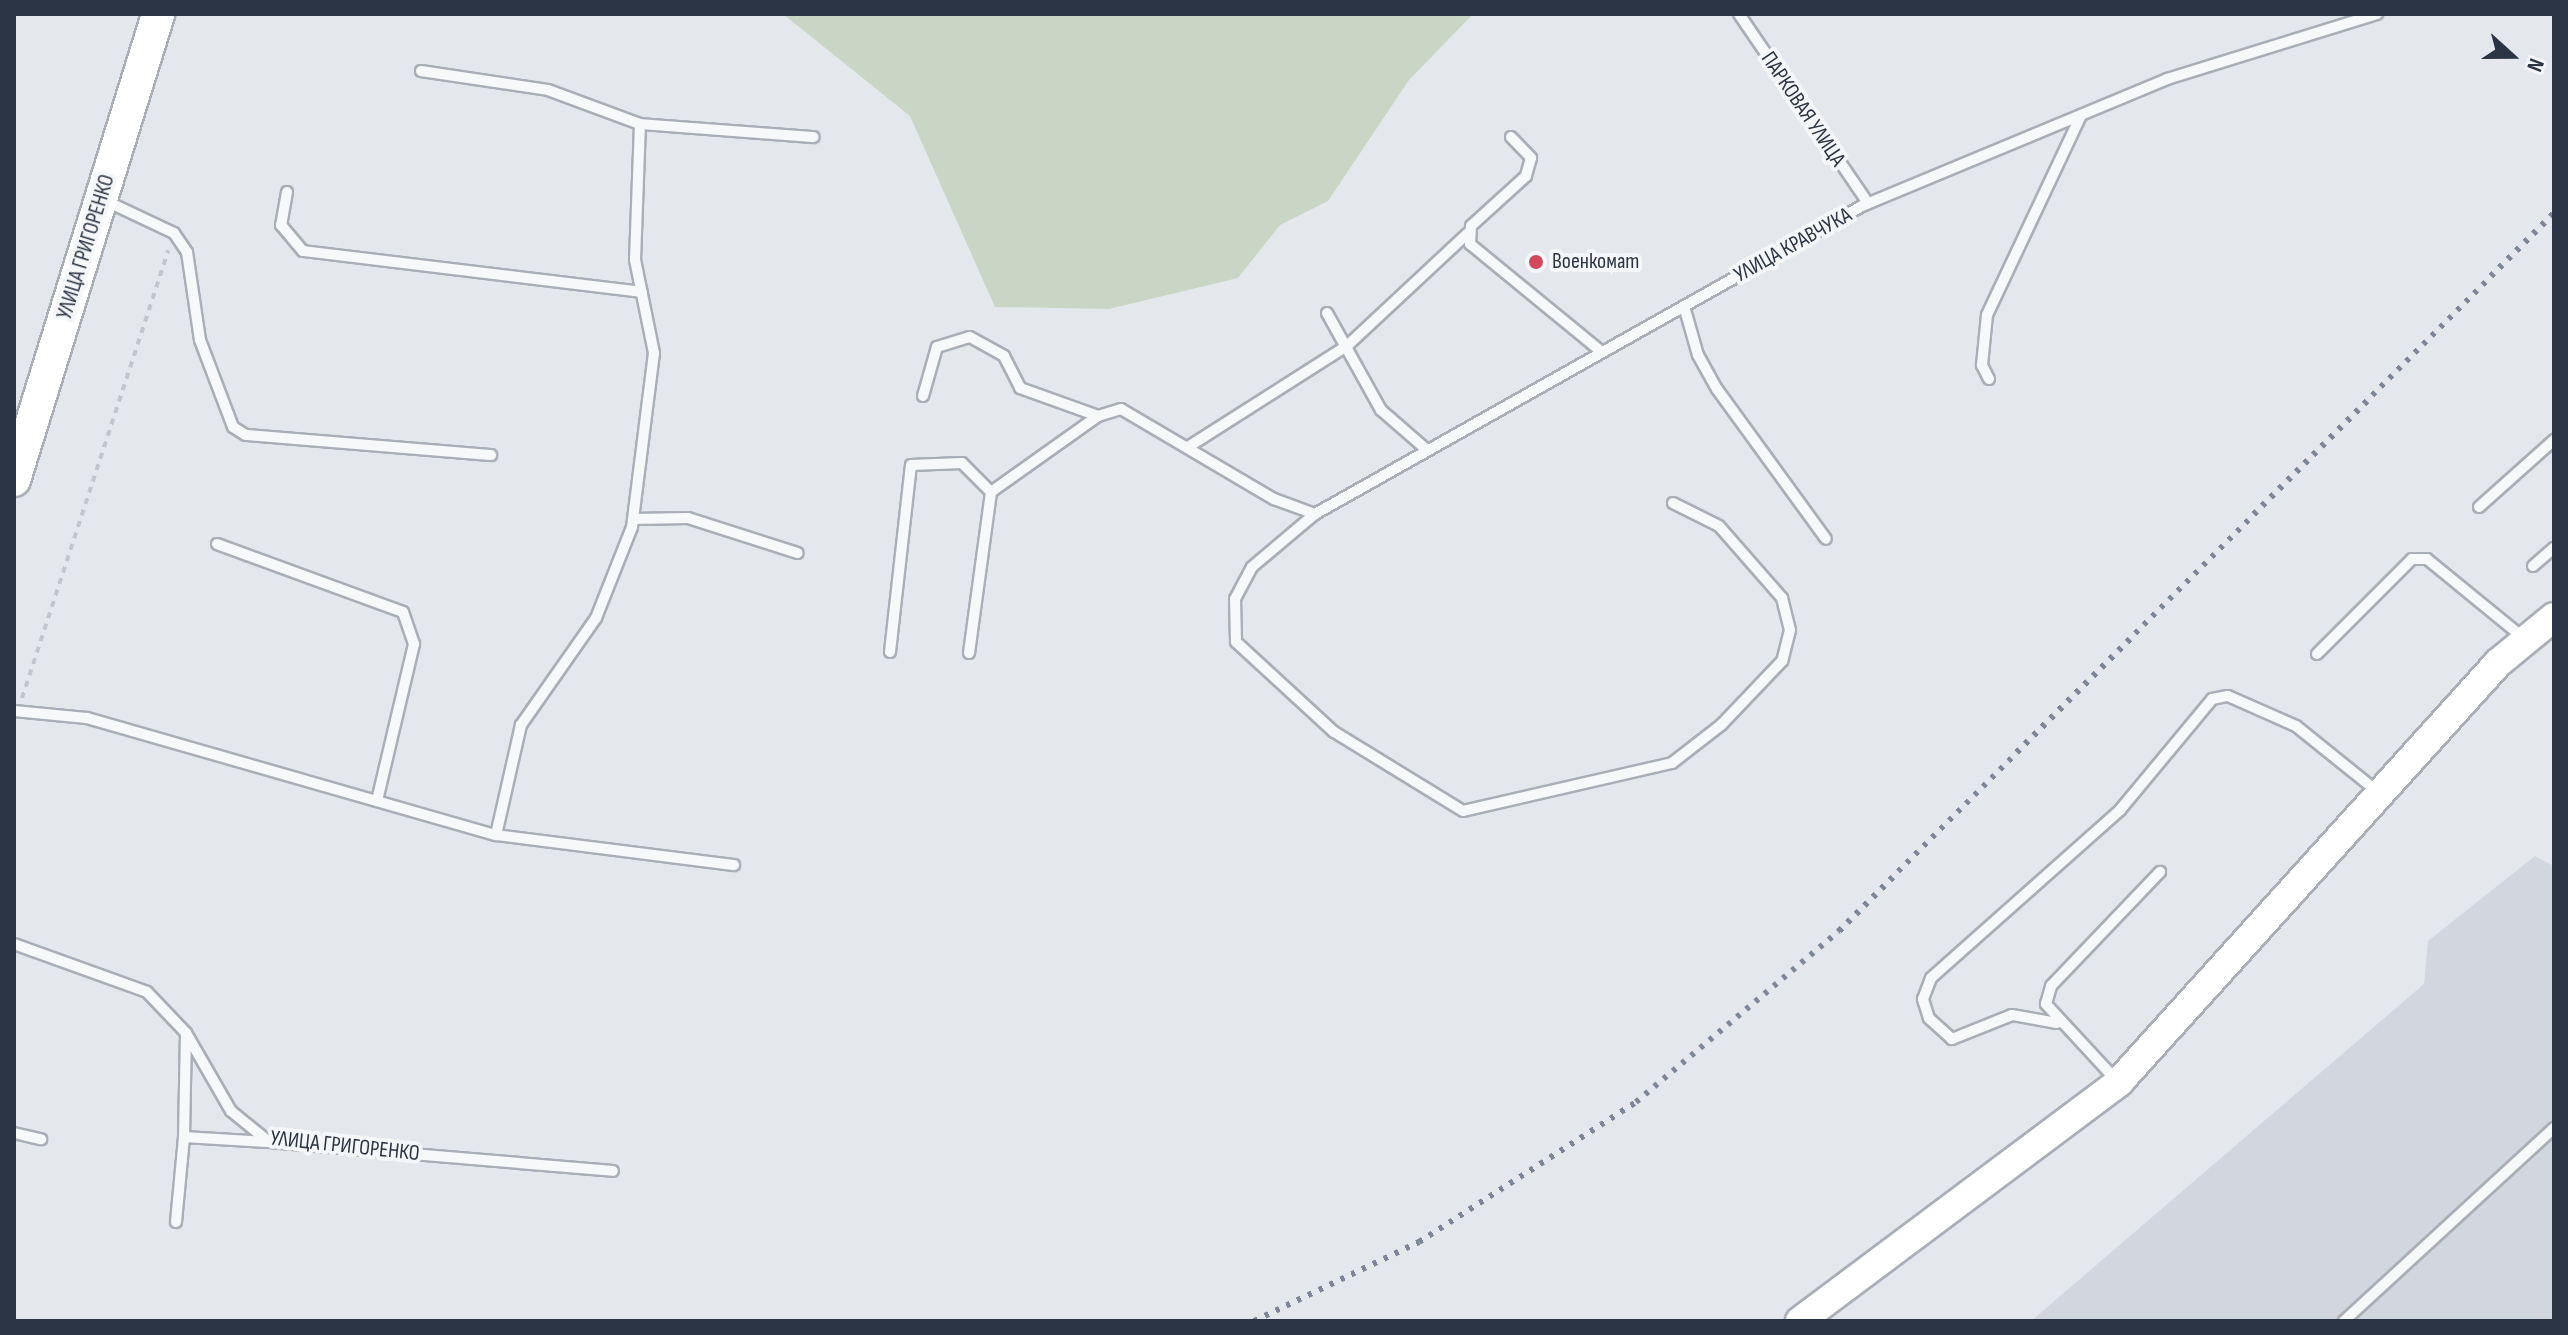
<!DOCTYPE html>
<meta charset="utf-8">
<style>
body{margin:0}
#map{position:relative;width:2568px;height:1335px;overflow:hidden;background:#e4e7ec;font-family:"Sofia Sans Condensed",sans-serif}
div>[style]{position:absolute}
.built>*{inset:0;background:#d2d6de}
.green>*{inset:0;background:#c9d6c5}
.path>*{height:4px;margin-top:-2px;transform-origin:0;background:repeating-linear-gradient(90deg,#c2c5cb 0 6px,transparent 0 12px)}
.roads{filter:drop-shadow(2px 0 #a9aeb7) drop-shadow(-2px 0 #a9aeb7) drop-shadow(0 2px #a9aeb7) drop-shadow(0 -2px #a9aeb7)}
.service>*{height:10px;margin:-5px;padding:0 5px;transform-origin:5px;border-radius:5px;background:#f7f8fa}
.secondary>*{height:28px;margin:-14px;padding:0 14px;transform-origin:14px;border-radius:14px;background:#fff}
.primary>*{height:32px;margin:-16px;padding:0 16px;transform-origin:16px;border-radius:16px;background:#fff}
.rail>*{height:6px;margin-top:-3px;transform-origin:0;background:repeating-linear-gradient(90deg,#7d8696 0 4px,transparent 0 12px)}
.dots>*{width:22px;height:22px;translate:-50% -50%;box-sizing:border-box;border:4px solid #f4f6f9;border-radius:50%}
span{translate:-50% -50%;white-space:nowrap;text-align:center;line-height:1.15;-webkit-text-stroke:8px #f4f6f9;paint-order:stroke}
.street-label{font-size:22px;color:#2b3445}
.poi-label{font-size:22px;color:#2b3445}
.left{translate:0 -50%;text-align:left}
.frame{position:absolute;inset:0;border:16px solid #2b3445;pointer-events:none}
.north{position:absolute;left:2472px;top:16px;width:80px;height:80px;-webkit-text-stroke:6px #f4f6f9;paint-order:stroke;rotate:111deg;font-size:22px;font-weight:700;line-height:32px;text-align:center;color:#2b3445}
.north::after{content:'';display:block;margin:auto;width:28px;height:36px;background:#2b3445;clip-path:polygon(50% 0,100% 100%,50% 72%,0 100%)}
</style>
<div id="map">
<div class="built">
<div style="clip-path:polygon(2535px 856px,2554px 866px,2554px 1321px,2031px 1321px,2424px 984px,2428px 941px)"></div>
</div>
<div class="green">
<div style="clip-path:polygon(783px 14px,1473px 14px,1409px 80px,1328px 201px,1280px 225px,1238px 278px,1109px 309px,995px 307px,910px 116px)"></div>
</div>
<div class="path">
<div style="left:22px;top:698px;width:471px;rotate:-71.9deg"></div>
</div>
<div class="roads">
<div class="service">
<div style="left:1739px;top:14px;width:229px;rotate:55.7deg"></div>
<div style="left:421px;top:71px;width:128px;rotate:8.5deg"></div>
<div style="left:548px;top:90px;width:98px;rotate:20.3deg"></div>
<div style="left:1511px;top:137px;width:29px;rotate:46deg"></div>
<div style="left:1531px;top:158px;width:19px;rotate:106deg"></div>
<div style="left:1526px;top:176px;width:74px;rotate:137.7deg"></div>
<div style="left:1471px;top:226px;width:18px;rotate:93deg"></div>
<div style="left:1470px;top:244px;width:171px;rotate:39.3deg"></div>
<div style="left:287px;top:192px;width:34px;rotate:100deg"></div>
<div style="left:281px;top:225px;width:34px;rotate:50deg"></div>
<div style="left:303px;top:251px;width:341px;rotate:6.9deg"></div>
<div style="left:106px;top:201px;width:75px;rotate:25.2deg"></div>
<div style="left:174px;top:233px;width:23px;rotate:56deg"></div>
<div style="left:187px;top:252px;width:89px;rotate:81.6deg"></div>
<div style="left:200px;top:340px;width:93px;rotate:69.2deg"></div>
<div style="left:233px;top:427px;width:15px;rotate:32deg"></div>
<div style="left:246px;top:435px;width:246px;rotate:4.7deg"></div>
<div style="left:1684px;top:306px;width:51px;rotate:74.1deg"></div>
<div style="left:1698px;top:355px;width:39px;rotate:61deg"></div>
<div style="left:1717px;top:389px;width:185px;rotate:54deg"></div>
<div style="left:1327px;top:313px;width:111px;rotate:60.9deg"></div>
<div style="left:1381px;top:410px;width:61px;rotate:41deg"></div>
<div style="left:1989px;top:379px;width:16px;rotate:-117deg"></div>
<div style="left:1982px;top:365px;width:50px;rotate:-84.3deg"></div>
<div style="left:1987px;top:315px;width:221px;rotate:-64.8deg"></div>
<div style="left:923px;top:396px;width:51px;rotate:-74.1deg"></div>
<div style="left:937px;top:347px;width:34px;rotate:-17deg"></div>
<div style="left:970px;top:337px;width:39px;rotate:29deg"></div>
<div style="left:1004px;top:356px;width:36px;rotate:63deg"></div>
<div style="left:1020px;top:388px;width:83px;rotate:19.7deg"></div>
<div style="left:1188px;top:447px;width:190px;rotate:-32.5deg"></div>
<div style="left:1348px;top:345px;width:163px;rotate:-43deg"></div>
<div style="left:1673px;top:503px;width:51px;rotate:26.6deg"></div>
<div style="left:1719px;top:526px;width:96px;rotate:48.8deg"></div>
<div style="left:1782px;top:598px;width:33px;rotate:76deg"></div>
<div style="left:1790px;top:630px;width:32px;rotate:104deg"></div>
<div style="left:1782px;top:661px;width:88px;rotate:133.6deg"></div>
<div style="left:1721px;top:725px;width:62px;rotate:142.2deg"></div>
<div style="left:1672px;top:763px;width:214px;rotate:167.1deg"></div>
<div style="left:1463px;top:811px;width:151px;rotate:-148.5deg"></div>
<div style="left:1334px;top:732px;width:133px;rotate:-137.4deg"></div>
<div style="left:1236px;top:642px;width:43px;rotate:-91.3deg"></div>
<div style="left:1235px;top:599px;width:36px;rotate:-62deg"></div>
<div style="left:1252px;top:567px;width:82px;rotate:-40.1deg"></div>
<div style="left:1315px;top:514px;width:628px;rotate:-29.38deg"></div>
<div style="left:1862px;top:206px;width:330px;rotate:-22.6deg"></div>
<div style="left:2167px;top:79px;width:220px;rotate:-17.2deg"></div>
<div style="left:2479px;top:507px;width:101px;rotate:-41.8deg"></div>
<div style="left:634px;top:519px;width:54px;rotate:-1.1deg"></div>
<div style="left:688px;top:518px;width:115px;rotate:17.7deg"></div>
<div style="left:217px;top:544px;width:198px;rotate:20.1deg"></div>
<div style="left:403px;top:612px;width:34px;rotate:71deg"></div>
<div style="left:414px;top:644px;width:161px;rotate:103.3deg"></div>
<div style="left:2533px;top:566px;width:28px;rotate:-41deg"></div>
<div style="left:890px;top:652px;width:188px;rotate:-83.6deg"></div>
<div style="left:911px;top:465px;width:51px;rotate:-2.2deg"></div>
<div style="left:962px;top:463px;width:41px;rotate:45deg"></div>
<div style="left:969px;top:653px;width:162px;rotate:-82.2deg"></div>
<div style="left:991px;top:492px;width:131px;rotate:-35.4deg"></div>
<div style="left:1098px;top:416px;width:24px;rotate:-17deg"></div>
<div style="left:1121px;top:409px;width:178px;rotate:30.5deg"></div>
<div style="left:1274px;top:499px;width:44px;rotate:20.1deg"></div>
<div style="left:2317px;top:654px;width:134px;rotate:-45deg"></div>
<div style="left:2412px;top:559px;width:15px"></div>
<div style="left:2427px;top:559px;width:127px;rotate:39.2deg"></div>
<div style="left:14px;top:711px;width:73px;rotate:5.5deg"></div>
<div style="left:87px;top:718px;width:425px;rotate:16deg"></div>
<div style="left:496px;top:835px;width:240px;rotate:7.2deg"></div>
<div style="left:496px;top:835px;width:113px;rotate:-77.2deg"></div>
<div style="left:521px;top:725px;width:131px;rotate:-55deg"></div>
<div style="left:596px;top:618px;width:98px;rotate:-68.4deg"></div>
<div style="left:632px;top:527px;width:175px;rotate:-82.8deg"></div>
<div style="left:654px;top:353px;width:95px;rotate:-101.5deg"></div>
<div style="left:635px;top:260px;width:136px;rotate:-87.9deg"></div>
<div style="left:640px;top:124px;width:174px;rotate:4.3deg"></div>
<div style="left:14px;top:944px;width:141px;rotate:19.8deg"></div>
<div style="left:147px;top:992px;width:57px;rotate:46.4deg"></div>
<div style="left:186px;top:1033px;width:90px;rotate:60deg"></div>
<div style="left:231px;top:1111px;width:49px;rotate:39.2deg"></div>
<div style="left:269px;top:1142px;width:345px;rotate:4.8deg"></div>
<div style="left:2057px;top:1023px;width:46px;rotate:-169.9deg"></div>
<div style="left:2012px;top:1015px;width:65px;rotate:158.2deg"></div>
<div style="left:1952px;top:1039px;width:31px;rotate:-138deg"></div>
<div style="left:1929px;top:1018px;width:20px;rotate:-108deg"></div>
<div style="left:1923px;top:999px;width:22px;rotate:-69deg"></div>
<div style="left:1931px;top:978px;width:253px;rotate:-41.6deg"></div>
<div style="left:2120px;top:810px;width:144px;rotate:-50.3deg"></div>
<div style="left:2212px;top:699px;width:16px;rotate:-11deg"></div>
<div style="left:2228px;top:696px;width:74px;rotate:23.8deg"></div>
<div style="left:2296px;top:726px;width:105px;rotate:38.8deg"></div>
<div style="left:186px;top:1033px;width:104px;rotate:91.1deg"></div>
<div style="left:184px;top:1137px;width:83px;rotate:3.4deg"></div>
<div style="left:2117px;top:1081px;width:105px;rotate:-132.7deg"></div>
<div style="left:2046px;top:1004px;width:19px;rotate:-74deg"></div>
<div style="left:2051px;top:986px;width:158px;rotate:-46.3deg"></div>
<div style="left:14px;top:1133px;width:28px;rotate:13deg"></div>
<div style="left:176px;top:1222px;width:85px;rotate:-84.6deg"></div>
<div style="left:2344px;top:1321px;width:285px;rotate:-42.6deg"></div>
</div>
<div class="secondary">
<div style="left:1800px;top:1321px;width:399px;rotate:-36.8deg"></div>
<div style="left:2119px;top:1082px;width:565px;rotate:-47.87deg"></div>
<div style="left:2498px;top:663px;width:72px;rotate:-39.4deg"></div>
</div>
<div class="primary">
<div style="left:14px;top:480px;width:488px;rotate:-72.8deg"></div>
</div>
</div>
<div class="rail">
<div style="left:1254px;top:1321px;width:183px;rotate:-25.6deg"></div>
<div style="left:1419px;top:1242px;width:258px;rotate:-32.8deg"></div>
<div style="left:1636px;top:1102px;width:265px;rotate:-40.1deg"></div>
<div style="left:1839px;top:931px;width:1013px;rotate:-45.12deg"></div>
</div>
<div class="dots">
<div style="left:1536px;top:262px;background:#d1495b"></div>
</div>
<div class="street-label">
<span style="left:1803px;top:109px;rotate:56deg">ПАРКОВАЯ УЛИЦА</span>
<span style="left:1793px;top:245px;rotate:-29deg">УЛИЦА КРАВЧУКА</span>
<span style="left:86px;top:247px;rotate:-73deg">УЛИЦА ГРИГОРЕНКО</span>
<span style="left:345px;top:1146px;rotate:6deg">УЛИЦА ГРИГОРЕНКО</span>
</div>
<div class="poi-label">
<span class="left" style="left:1552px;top:262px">Военкомат</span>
</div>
<div class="frame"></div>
<div class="north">N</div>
</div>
